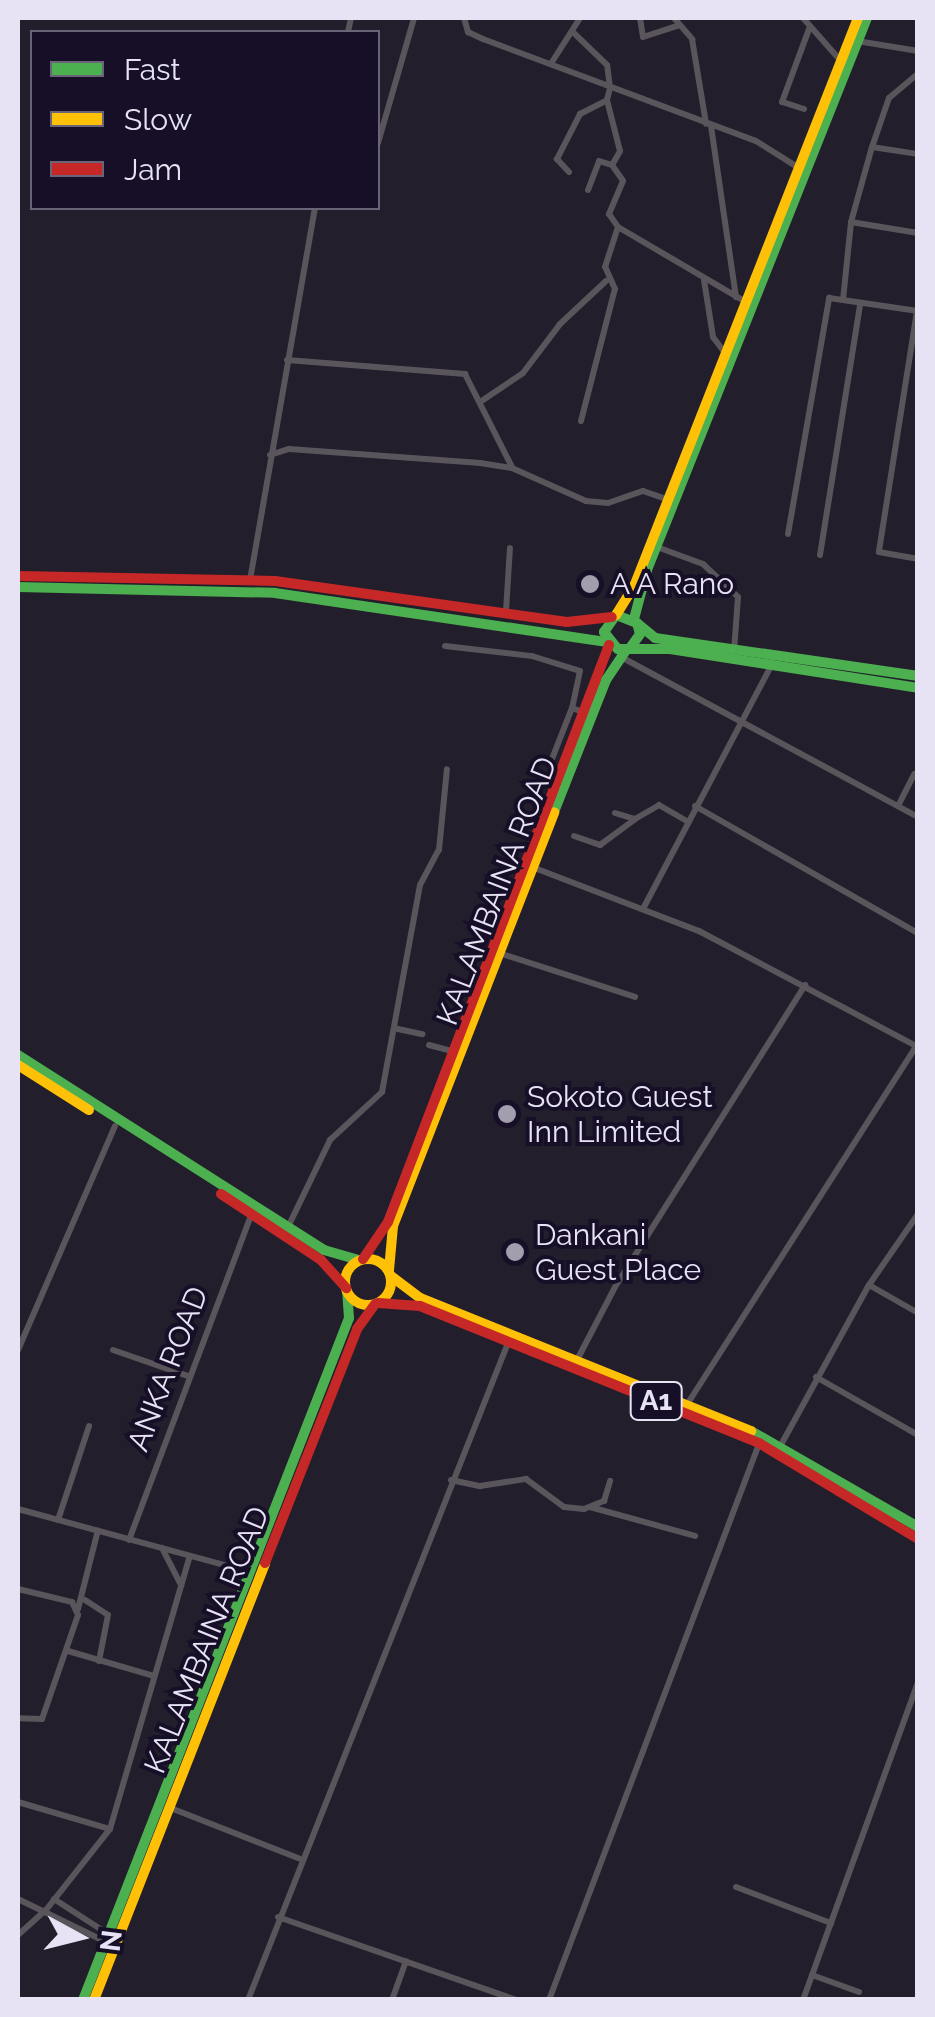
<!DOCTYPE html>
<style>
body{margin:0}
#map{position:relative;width:935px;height:2017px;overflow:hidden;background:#221e2b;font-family:Raleway,sans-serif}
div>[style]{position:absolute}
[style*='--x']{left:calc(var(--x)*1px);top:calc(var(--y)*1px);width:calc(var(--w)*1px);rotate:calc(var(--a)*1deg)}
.street>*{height:6px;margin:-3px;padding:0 3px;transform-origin:3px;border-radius:3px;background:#59555b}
.fast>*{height:10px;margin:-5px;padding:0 5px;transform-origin:5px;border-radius:5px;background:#4caf50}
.slow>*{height:10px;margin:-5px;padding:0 5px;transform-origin:5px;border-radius:5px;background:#ffc107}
.slow>.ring{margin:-5px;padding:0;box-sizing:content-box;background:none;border:10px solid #ffc107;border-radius:50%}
.jam>*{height:10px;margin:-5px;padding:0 5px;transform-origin:5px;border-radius:5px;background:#c62828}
.dots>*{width:28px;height:28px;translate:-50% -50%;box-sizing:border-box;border:5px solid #170f27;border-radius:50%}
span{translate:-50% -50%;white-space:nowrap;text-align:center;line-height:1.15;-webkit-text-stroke:8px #170f27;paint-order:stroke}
.shield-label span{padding:2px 8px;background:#170f27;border:2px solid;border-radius:8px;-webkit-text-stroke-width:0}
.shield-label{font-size:28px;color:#e7e3f4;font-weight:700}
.poi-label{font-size:30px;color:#e7e3f4}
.left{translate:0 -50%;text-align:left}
.street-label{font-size:30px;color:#e7e3f4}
.frame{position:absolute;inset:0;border:20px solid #e7e3f4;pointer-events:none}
.legend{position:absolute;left:30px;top:30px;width:350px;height:180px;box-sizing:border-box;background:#170f27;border:2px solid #6a6479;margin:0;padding:12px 18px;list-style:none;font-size:30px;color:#e7e3f4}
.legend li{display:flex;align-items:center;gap:20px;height:50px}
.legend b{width:50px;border:2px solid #6a6479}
.north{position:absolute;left:30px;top:1887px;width:100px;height:100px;-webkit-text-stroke:8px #170f27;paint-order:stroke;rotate:97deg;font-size:28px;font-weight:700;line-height:40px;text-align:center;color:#e7e3f4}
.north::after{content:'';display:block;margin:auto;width:35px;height:45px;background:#e7e3f4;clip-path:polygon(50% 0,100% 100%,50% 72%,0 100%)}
</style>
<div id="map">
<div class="street">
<i style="--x:464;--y:18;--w:15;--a:74"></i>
<i style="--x:468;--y:32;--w:17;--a:25"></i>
<i style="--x:483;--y:39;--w:291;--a:20.5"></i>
<i style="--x:756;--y:141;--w:51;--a:32.1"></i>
<i style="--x:640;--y:18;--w:19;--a:81"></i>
<i style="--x:643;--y:37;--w:36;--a:-18"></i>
<i style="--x:674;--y:18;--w:28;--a:49"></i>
<i style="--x:692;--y:39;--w:86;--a:80.6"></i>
<i style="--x:803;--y:18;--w:56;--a:48.6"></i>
<i style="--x:348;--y:32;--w:14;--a:-78"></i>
<i style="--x:857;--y:41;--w:62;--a:9.3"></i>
<i style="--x:552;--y:62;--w:52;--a:-57.5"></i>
<i style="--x:804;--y:109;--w:23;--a:-162"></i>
<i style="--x:782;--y:102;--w:78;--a:-69.7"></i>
<i style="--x:711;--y:126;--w:173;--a:81.7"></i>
<i style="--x:378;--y:143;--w:130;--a:-73.9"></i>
<i style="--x:872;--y:147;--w:47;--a:8.7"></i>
<i style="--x:612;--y:165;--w:19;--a:55"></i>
<i style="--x:623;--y:181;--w:36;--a:113"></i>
<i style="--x:609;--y:214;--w:16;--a:55"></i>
<i style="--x:618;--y:227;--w:148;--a:30.4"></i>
<i style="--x:569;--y:172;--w:18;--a:-133"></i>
<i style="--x:557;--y:159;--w:51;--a:-62.9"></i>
<i style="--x:580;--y:114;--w:30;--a:-27"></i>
<i style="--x:607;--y:100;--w:12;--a:-76"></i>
<i style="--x:610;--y:88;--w:23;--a:-97"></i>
<i style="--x:607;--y:65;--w:47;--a:-135.9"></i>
<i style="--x:588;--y:190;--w:31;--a:-69"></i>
<i style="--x:599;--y:161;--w:14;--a:17"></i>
<i style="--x:612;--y:165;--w:16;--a:-60"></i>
<i style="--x:620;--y:151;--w:53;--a:-104.3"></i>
<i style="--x:851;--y:222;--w:68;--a:9.3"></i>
<i style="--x:704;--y:280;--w:58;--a:81"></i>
<i style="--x:713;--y:337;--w:21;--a:53"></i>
<i style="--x:843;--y:300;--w:78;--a:-84.1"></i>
<i style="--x:851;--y:222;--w:78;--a:-74.4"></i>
<i style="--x:872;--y:147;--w:52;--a:-70.9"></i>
<i style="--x:889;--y:98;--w:38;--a:-40"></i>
<i style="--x:917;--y:311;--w:244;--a:99"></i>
<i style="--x:879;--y:552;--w:40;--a:10"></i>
<i style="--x:287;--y:360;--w:179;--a:4.5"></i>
<i style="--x:465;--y:374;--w:104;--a:63.2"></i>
<i style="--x:483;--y:400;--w:48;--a:-34"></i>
<i style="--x:523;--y:373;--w:61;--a:-52.9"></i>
<i style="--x:560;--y:324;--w:63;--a:-43.1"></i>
<i style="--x:581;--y:421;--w:136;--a:-75.6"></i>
<i style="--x:615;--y:289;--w:24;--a:-114"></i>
<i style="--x:605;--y:267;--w:42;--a:-72"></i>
<i style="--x:270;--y:455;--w:20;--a:-18"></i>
<i style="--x:289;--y:449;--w:192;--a:4.2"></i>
<i style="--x:480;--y:463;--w:32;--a:9"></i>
<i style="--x:512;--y:468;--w:81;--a:24"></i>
<i style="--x:586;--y:501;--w:22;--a:5"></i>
<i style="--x:608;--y:503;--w:37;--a:-19"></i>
<i style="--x:643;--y:491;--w:28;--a:19"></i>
<i style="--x:788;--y:534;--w:240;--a:-80.1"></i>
<i style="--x:829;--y:298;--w:90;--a:8.3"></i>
<i style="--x:657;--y:547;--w:49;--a:20.3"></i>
<i style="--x:703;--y:564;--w:48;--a:43.3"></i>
<i style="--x:738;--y:597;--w:54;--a:94.2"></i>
<i style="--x:820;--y:555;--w:254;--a:-80.9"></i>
<i style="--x:250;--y:580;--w:378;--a:-80.1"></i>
<i style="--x:506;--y:611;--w:63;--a:-86.4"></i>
<i style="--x:445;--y:646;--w:88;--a:6.6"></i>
<i style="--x:532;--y:656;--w:50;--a:17.4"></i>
<i style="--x:580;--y:671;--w:38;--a:102"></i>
<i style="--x:572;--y:708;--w:12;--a:20"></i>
<i style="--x:621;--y:657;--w:337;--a:28.3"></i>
<i style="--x:550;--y:764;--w:60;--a:-68.6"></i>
<i style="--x:695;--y:806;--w:257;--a:29.7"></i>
<i style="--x:898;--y:806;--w:36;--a:-63"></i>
<i style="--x:615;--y:813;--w:21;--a:17"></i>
<i style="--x:635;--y:819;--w:28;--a:-30"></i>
<i style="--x:659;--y:805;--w:32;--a:30"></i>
<i style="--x:574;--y:836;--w:28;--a:19"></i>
<i style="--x:600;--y:845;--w:42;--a:-36.3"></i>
<i style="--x:532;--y:867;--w:179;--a:21"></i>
<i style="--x:699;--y:931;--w:248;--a:27.9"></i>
<i style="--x:644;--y:907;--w:272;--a:-62.2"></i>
<i style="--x:499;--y:953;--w:143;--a:17.9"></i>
<i style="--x:398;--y:1029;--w:25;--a:12"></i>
<i style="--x:429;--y:1045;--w:24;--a:15"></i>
<i style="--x:288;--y:1227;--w:97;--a:-64.2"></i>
<i style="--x:330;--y:1140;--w:71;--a:-42.7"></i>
<i style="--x:382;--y:1092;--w:210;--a:-79.6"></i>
<i style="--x:420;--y:885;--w:40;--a:-62"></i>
<i style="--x:439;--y:850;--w:81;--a:-84.4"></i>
<i style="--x:869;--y:1285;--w:56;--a:29.7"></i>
<i style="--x:18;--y:1350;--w:244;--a:-66.6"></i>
<i style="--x:113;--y:1350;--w:79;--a:19.1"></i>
<i style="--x:577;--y:1360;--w:82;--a:-62.5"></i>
<i style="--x:615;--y:1287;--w:357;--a:-57.8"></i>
<i style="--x:816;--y:1377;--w:117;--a:29.6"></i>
<i style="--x:688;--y:1403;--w:424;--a:-57.4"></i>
<i style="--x:782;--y:1443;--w:180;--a:-61.2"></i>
<i style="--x:869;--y:1285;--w:86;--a:-55.4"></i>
<i style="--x:451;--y:1480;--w:30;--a:12"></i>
<i style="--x:480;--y:1486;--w:47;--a:-8.7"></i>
<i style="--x:526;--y:1479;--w:47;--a:36.4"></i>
<i style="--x:564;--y:1507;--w:20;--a:6"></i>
<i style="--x:584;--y:1509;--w:22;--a:-22"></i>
<i style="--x:604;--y:1501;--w:21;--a:-73"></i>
<i style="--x:590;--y:1507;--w:109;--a:15.4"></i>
<i style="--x:18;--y:1509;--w:240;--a:15.2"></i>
<i style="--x:58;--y:1520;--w:99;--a:-71.7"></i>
<i style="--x:129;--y:1540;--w:347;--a:-69.4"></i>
<i style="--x:162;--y:1548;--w:42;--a:62.8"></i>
<i style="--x:18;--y:1589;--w:56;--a:13.5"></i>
<i style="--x:72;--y:1602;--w:14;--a:65"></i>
<i style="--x:78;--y:1615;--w:110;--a:109.1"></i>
<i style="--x:42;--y:1719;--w:24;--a:-178"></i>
<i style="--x:85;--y:1600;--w:27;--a:33"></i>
<i style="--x:108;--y:1615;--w:47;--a:101.1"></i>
<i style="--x:78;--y:1609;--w:81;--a:-75.8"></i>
<i style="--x:68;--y:1651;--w:90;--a:16.2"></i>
<i style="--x:18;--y:1802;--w:96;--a:16.4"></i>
<i style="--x:168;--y:1807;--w:143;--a:21.4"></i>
<i style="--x:736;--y:1887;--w:102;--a:20.8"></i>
<i style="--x:18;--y:1899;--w:98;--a:26"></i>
<i style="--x:54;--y:1899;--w:64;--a:32.9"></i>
<i style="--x:278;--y:1917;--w:252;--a:19.2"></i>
<i style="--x:18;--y:1935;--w:38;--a:-42"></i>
<i style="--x:46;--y:1910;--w:103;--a:-51.7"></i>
<i style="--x:110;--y:1829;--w:284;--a:-73.7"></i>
<i style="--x:812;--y:1975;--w:50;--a:19.9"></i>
<i style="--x:248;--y:2000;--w:707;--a:-68.41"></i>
<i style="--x:392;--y:2000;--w:41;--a:-70.3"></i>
<i style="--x:549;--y:2000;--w:594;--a:-69.31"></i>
<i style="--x:803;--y:2000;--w:337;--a:-70.1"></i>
</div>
<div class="fast">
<i style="--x:18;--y:587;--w:257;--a:1.3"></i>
<i style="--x:275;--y:593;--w:336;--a:8.4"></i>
<i style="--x:634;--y:619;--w:51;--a:-75.1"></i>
<i style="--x:647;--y:570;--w:594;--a:-68.27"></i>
<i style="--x:638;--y:624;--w:22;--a:39"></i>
<i style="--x:655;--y:638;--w:266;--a:8.2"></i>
<i style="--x:630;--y:648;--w:17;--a:-54"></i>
<i style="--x:640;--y:634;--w:11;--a:-105"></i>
<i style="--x:637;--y:623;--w:22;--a:-159"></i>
<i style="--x:616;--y:615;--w:21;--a:125"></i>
<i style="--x:604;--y:632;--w:22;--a:51"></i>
<i style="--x:618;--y:649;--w:52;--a:0"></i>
<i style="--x:670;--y:649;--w:251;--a:8.9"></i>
<i style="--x:554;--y:812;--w:142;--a:-68.5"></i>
<i style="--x:606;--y:680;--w:37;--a:-56"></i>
<i style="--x:18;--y:1055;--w:363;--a:32.5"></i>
<i style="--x:324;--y:1250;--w:37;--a:16"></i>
<i style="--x:751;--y:1431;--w:193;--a:29.9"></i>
<i style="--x:83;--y:2000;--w:732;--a:-68.69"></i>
<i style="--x:349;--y:1318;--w:27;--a:-94"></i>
</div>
<div class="slow">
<i style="--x:616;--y:615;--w:36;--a:-58"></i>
<i style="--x:635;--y:584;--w:608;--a:-68.5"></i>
<i style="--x:18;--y:1065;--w:84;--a:32.4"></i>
<i class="ring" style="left:345px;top:1259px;width:36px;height:36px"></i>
<i style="--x:389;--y:1270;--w:44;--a:-84.8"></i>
<i style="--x:393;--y:1226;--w:444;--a:-68.7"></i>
<i style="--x:391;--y:1276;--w:36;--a:37"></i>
<i style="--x:420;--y:1298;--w:357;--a:21.9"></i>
<i style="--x:94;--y:2000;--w:469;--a:-68.6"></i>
</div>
<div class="jam">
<i style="--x:18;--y:576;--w:257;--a:1.1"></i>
<i style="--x:275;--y:581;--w:295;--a:8"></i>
<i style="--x:567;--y:622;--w:45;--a:-6.3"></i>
<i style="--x:221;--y:1194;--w:120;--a:33.4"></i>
<i style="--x:321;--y:1260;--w:38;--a:48"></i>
<i style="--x:363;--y:1259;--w:45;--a:-56"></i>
<i style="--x:388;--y:1222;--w:618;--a:-69.04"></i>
<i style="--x:378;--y:1303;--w:42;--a:4.1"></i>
<i style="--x:420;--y:1306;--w:366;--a:22"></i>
<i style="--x:759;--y:1443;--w:186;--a:31.1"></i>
<i style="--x:265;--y:1563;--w:251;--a:-68.5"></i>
<i style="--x:357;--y:1329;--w:31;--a:-54"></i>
</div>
<div class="dots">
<i style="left:590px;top:584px;background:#a29eae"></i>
<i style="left:507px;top:1114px;background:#a29eae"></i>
<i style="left:515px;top:1252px;background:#a29eae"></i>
</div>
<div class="shield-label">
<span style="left:656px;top:1401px">A1</span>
</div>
<div class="poi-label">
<span class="left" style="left:610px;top:584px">A A Rano</span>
<span class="left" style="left:527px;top:1114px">Sokoto Guest<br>Inn Limited</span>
<span class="left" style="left:535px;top:1252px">Dankani<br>Guest Place</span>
</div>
<div class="street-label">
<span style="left:497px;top:891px;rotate:-69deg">KALAMBAINA ROAD</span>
<span style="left:168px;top:1369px;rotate:-69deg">ANKA ROAD</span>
<span style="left:207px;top:1640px;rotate:-68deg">KALAMBAINA ROAD</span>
</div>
<div class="frame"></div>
<ul class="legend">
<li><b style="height:12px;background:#4caf50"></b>Fast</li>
<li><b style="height:12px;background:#ffc107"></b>Slow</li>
<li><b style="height:12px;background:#c62828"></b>Jam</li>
</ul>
<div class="north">N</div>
</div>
